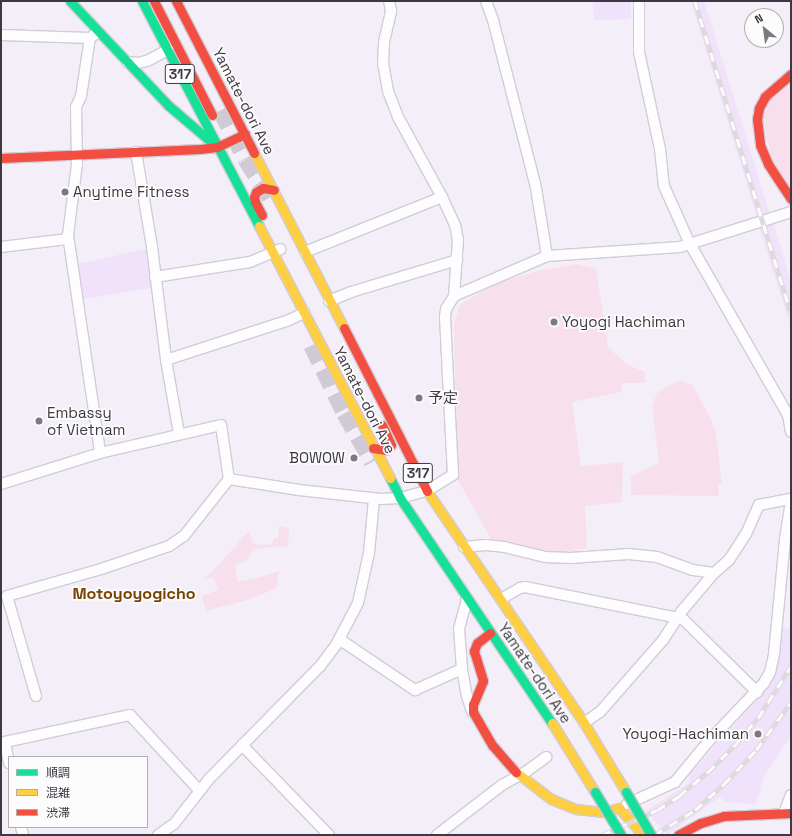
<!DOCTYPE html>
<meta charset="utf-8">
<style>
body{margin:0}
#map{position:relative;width:792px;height:836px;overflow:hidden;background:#f3eef8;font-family:"Space Grotesk","Noto Sans JP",sans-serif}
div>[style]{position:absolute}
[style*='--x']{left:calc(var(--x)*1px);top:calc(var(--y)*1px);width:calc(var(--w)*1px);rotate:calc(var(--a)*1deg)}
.built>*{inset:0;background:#efe2fa}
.green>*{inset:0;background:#f7e0ec}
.highway-tunnel>*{height:18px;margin-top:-9px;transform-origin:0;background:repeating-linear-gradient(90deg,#cfcad4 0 18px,transparent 0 27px)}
.roads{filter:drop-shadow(1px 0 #d1ccd6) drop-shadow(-1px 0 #d1ccd6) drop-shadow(0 1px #d1ccd6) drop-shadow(0 -1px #d1ccd6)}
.street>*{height:10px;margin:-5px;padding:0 5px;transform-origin:5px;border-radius:5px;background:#fdfcfe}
.fast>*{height:9px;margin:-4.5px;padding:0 4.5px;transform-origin:4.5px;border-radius:4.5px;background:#16e098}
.slow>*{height:9px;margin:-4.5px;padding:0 4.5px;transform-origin:4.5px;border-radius:4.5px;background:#ffcf43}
.jam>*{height:9px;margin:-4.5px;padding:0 4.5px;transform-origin:4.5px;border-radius:4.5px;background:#f24e42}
.rail>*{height:4.5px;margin-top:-2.25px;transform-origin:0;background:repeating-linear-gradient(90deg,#fcfcfc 0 9px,#dcdade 0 18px);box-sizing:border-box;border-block:1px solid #dcdade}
.bridges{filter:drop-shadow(1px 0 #c6c3cf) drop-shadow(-1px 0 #c6c3cf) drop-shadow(0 1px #c6c3cf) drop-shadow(0 -1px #c6c3cf)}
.fast-bridge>*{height:9px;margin:-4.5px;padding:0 4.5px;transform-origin:4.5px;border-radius:4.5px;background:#16e098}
.dots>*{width:11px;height:11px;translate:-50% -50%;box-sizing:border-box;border:2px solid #fcfcfc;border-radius:50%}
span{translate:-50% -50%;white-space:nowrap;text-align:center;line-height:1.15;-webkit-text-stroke:3.5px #fcfcfc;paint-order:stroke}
.shield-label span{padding:1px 3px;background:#fcfcfc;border:1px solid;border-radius:3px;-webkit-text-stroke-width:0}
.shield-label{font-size:14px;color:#3e3843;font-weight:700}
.street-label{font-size:15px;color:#3e3843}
.poi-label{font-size:15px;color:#3e3843}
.left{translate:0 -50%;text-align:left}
.right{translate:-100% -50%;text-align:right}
.neighbourhood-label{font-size:16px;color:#764200;font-weight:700}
.frame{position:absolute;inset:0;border:2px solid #3e3843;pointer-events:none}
.legend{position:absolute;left:8px;top:756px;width:140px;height:72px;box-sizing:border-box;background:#fcfcfc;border:1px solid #b0aeb2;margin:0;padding:5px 7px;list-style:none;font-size:12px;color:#3e3843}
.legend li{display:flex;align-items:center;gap:8px;height:20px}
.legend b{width:20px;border:1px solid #b0aeb2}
.north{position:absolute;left:744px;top:8px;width:40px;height:40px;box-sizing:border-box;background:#fcfcfc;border:1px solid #b0aeb2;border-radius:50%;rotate:331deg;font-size:11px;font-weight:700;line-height:16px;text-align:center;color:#3e3843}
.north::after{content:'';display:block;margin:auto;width:14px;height:18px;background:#7d7882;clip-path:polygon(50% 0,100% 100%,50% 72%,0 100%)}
</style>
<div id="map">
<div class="built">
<i style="clip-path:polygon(593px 1px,631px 1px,631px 19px,594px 20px)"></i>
<i style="clip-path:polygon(691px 1px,704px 1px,770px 214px,757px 218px)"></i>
<i style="clip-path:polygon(773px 222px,791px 283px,791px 327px,759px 227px)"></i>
<i style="clip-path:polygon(146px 249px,151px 288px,83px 299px,77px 264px)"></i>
<i style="clip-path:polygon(783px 628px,791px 629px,791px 735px,763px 778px,756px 804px,726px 802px,720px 797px,668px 835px,646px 811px,689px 783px,690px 774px,768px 688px,778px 666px)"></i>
</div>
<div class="green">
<i style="clip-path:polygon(791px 82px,791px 189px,773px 161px,766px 135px,764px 118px,765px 106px)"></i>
<i style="clip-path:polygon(576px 264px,596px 269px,608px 347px,626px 364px,645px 372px,645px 383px,622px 383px,621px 392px,572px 402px,581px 466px,623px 462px,622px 502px,585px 506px,587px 548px,560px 553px,534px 549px,491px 539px,458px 480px,454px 324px,460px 305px,496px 283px,538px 271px)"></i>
<i style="clip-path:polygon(680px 381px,692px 384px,710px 417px,716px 433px,722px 485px,718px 485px,719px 496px,631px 495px,631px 476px,659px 463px,652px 407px,657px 393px,667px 386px)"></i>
<i style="clip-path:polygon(279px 526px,289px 528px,288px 547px,279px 546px,254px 549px,247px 560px,235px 566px,237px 582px,257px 578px,279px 571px,277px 585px,275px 589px,244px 601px,206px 611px,202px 596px,218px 590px,213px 577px,204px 580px,204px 577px,212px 572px,247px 533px,249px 533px,251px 536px,252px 543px,259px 545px,272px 544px,274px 538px,278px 538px)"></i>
</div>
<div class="highway-tunnel">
<i style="--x:221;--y:110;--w:55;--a:63"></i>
<i style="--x:246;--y:159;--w:50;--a:57.3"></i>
<i style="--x:312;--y:345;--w:76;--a:64.1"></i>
<i style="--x:345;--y:413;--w:56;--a:60.3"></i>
</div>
<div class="roads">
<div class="street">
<i style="--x:486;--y:1;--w:20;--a:70"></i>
<i style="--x:493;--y:20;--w:173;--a:75.6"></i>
<i style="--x:536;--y:188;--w:69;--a:80.8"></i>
<i style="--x:639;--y:1;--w:51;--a:90"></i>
<i style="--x:639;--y:52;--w:99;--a:77.8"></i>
<i style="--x:660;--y:149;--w:37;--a:84"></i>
<i style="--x:664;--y:186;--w:64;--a:65.9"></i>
<i style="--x:690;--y:244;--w:197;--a:60.2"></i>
<i style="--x:788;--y:415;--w:17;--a:80"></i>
<i style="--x:98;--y:32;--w:10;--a:143"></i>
<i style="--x:90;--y:38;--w:59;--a:98.8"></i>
<i style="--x:81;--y:96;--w:12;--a:114"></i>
<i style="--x:76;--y:107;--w:57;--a:89"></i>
<i style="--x:77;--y:164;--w:72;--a:97.2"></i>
<i style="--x:68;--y:235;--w:220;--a:81.6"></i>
<i style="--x:1;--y:35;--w:89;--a:1.9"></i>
<i style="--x:127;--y:62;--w:11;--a:5"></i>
<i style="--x:138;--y:63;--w:9;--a:-13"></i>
<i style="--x:147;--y:61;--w:24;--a:-28"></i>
<i style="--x:136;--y:152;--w:96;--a:80.4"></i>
<i style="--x:152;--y:247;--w:114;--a:82.9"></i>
<i style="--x:166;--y:360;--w:75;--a:80"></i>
<i style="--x:1;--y:247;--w:67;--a:-6.8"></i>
<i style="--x:305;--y:252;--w:148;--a:-21.9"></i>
<i style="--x:155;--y:277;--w:96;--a:-9"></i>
<i style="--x:250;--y:262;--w:33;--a:-23"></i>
<i style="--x:454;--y:296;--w:101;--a:-23.3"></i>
<i style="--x:547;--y:256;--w:133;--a:-3.9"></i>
<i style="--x:680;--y:247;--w:116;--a:-17.5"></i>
<i style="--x:329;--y:301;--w:24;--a:-22"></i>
<i style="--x:351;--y:292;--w:111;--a:-16.8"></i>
<i style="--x:166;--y:360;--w:129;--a:-18"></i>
<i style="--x:289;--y:320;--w:17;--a:-25"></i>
<i style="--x:1;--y:484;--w:104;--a:-17.4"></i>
<i style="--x:100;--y:453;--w:124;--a:-13"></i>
<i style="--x:221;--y:425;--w:55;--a:81.6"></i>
<i style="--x:229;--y:479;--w:71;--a:8.9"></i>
<i style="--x:299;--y:490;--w:82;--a:6.3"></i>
<i style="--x:381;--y:499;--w:19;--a:-3"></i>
<i style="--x:400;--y:498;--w:28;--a:-15"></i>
<i style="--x:427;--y:491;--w:31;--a:-32"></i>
<i style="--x:453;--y:475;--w:158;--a:-92.9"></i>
<i style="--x:445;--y:317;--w:8;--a:-83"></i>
<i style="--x:446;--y:309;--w:15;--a:-58"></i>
<i style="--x:454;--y:296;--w:56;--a:-85.9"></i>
<i style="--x:458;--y:240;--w:15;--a:-101"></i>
<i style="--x:455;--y:225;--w:31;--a:-115"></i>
<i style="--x:442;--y:197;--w:91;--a:-118.8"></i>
<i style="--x:398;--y:117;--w:28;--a:-111"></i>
<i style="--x:388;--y:91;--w:28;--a:-100"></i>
<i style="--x:383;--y:63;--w:21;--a:-87"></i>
<i style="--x:384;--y:42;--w:32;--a:-77"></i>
<i style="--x:391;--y:11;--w:10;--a:-101"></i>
<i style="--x:464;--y:547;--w:22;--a:-5"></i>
<i style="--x:486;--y:545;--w:18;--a:6"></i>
<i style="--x:504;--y:547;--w:42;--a:13.7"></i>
<i style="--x:545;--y:557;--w:26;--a:2"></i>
<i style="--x:571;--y:558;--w:58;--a:-3.9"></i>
<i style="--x:629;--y:554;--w:28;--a:6"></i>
<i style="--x:657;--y:557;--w:38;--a:20"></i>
<i style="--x:693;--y:570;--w:21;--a:8"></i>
<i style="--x:467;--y:599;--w:31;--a:105"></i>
<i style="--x:459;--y:629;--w:40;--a:85.7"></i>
<i style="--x:462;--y:669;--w:27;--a:80"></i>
<i style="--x:467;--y:696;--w:16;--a:72"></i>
<i style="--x:501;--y:599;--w:22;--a:-30"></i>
<i style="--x:520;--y:588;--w:5;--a:-11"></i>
<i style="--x:525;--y:587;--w:157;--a:11.4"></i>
<i style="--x:679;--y:618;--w:5;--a:22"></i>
<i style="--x:684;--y:620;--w:103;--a:44.6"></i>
<i style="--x:339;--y:639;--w:92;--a:33.9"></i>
<i style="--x:415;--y:690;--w:51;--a:-24.1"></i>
<i style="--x:36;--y:696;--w:104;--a:-106.2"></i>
<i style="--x:7;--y:596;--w:98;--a:-16"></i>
<i style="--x:101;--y:569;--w:72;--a:-18.7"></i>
<i style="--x:169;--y:546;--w:18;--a:-34"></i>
<i style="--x:184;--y:536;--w:73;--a:-51.7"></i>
<i style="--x:584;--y:723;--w:19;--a:-35"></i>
<i style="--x:600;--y:712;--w:96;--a:-48.8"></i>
<i style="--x:663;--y:640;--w:33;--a:-57"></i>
<i style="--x:681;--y:612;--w:51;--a:-49.8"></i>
<i style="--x:714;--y:573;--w:20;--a:-41"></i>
<i style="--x:729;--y:560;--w:31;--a:-57"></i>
<i style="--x:746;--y:534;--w:32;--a:-66"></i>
<i style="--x:759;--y:505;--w:33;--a:-11"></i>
<i style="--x:242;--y:745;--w:125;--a:46"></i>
<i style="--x:9;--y:763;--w:21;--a:-101"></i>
<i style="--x:5;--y:742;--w:128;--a:-12.2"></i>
<i style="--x:130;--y:715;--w:103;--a:47.4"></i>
<i style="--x:627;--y:804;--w:53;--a:-24.6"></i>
<i style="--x:675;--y:782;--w:50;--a:-50.6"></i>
<i style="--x:707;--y:743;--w:83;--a:-46.5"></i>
<i style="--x:764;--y:683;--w:13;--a:-61"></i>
<i style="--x:770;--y:672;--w:18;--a:-77"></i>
<i style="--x:774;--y:654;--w:116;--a:-84.5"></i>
<i style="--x:785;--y:539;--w:37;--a:-81"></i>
<i style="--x:784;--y:813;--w:19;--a:-69"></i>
<i style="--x:21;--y:827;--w:8;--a:76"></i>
<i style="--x:158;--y:835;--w:19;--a:-35"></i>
<i style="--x:174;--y:824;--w:57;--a:-52.1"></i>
<i style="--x:209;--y:779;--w:160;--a:-45.5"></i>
<i style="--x:321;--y:665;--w:25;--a:-53"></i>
<i style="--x:336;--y:645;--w:47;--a:-62.4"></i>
<i style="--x:358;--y:603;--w:51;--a:-77.6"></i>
<i style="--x:369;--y:553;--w:54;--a:-84.7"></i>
<i style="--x:437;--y:835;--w:82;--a:-37.6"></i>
<i style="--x:502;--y:785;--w:29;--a:-29"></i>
<i style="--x:527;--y:771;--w:24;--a:-36"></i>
</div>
<div class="fast">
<i style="--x:70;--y:1;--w:144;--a:46.7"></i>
<i style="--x:169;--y:106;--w:63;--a:40.5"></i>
<i style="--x:142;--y:1;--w:254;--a:62.5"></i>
<i style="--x:390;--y:478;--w:22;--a:63"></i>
<i style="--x:400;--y:498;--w:272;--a:56"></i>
</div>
<div class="slow">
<i style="--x:254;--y:153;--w:197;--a:62.8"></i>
<i style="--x:259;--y:226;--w:284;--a:62.5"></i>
<i style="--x:427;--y:491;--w:280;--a:55.9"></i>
<i style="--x:584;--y:723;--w:81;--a:58.7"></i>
<i style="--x:552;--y:723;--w:81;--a:58.1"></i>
<i style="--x:516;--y:772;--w:44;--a:37.6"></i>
<i style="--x:551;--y:799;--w:27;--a:22"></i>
<i style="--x:576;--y:809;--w:28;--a:6"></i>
<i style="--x:604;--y:812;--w:16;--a:-15"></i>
<i style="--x:619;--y:808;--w:36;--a:48"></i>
</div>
<div class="jam">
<i style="--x:154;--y:1;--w:128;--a:63"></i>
<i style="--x:176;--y:1;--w:171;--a:62.8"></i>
<i style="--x:791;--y:74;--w:35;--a:139"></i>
<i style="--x:765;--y:97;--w:13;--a:119"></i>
<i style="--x:759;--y:108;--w:11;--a:100"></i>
<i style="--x:757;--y:119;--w:26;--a:83"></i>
<i style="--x:760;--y:145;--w:21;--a:67"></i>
<i style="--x:768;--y:164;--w:42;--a:56.7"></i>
<i style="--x:1;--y:158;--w:199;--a:-2.6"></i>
<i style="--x:200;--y:149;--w:17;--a:-7"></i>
<i style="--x:217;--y:147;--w:31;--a:-25"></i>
<i style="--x:262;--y:215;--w:15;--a:-118"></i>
<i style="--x:255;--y:202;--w:5;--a:-101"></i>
<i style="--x:254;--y:197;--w:5;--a:-68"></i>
<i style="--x:256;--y:192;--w:8;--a:-30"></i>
<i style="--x:263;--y:188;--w:11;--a:10"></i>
<i style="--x:344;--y:328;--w:183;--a:63"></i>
<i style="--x:373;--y:448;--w:13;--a:9"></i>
<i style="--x:386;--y:450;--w:7;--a:-45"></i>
<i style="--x:391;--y:445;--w:22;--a:-114"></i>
<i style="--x:490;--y:633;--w:16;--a:142"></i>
<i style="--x:477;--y:643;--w:9;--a:111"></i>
<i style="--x:474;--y:651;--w:31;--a:73"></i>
<i style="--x:483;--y:681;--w:26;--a:113"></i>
<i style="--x:473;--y:705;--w:7;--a:90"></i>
<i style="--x:473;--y:712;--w:39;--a:60"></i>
<i style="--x:493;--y:746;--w:35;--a:49"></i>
<i style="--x:678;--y:835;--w:26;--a:-28"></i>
<i style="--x:701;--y:823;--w:24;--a:-17"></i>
<i style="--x:724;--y:816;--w:67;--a:-2.6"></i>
</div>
</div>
<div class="rail">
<i style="--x:695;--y:1;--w:326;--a:72.9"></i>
<i style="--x:602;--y:835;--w:60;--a:-24.4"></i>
<i style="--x:657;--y:810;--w:26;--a:-32"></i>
<i style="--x:679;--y:796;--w:38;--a:-40"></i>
<i style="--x:708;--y:772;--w:38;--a:-45"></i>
<i style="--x:735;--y:745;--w:35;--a:-50"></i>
<i style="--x:758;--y:718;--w:62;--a:-57.6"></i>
<i style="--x:654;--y:835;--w:48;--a:-31.4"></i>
<i style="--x:695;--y:810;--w:39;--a:-42"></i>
<i style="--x:724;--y:784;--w:47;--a:-46.7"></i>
<i style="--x:756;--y:750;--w:59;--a:-53.9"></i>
</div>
<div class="bridges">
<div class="fast-bridge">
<i style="--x:595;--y:792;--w:50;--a:58.8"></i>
<i style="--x:626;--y:792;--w:50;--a:59.8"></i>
</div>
</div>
<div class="dots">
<i style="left:65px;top:192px;background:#7d7882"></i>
<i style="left:554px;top:322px;background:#7d7882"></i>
<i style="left:419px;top:398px;background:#7d7882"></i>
<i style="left:39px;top:421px;background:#7d7882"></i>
<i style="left:354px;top:458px;background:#7d7882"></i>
<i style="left:758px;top:734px;background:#7d7882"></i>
</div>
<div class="shield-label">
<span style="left:180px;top:74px">317</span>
<span style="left:418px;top:473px">317</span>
</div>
<div class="street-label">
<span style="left:244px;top:101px;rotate:63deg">Yamate-dori Ave</span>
<span style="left:365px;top:400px;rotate:63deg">Yamate-dori Ave</span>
<span style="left:535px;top:673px;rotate:56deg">Yamate-dori Ave</span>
</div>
<div class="poi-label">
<span class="left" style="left:73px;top:192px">Anytime Fitness</span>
<span class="left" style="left:562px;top:322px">Yoyogi Hachiman</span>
<span class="left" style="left:428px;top:398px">予定</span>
<span class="left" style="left:47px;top:421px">Embassy<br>of Vietnam</span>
<span class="right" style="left:345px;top:458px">BOWOW</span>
<span class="right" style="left:749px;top:734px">Yoyogi-Hachiman</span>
</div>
<div class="neighbourhood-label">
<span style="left:134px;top:594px">Motoyoyogicho</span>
</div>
<div class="frame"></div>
<ul class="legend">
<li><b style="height:5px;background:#16e098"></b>順調</li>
<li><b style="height:5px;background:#ffcf43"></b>混雑</li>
<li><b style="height:5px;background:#f24e42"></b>渋滞</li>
</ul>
<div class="north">N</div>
</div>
